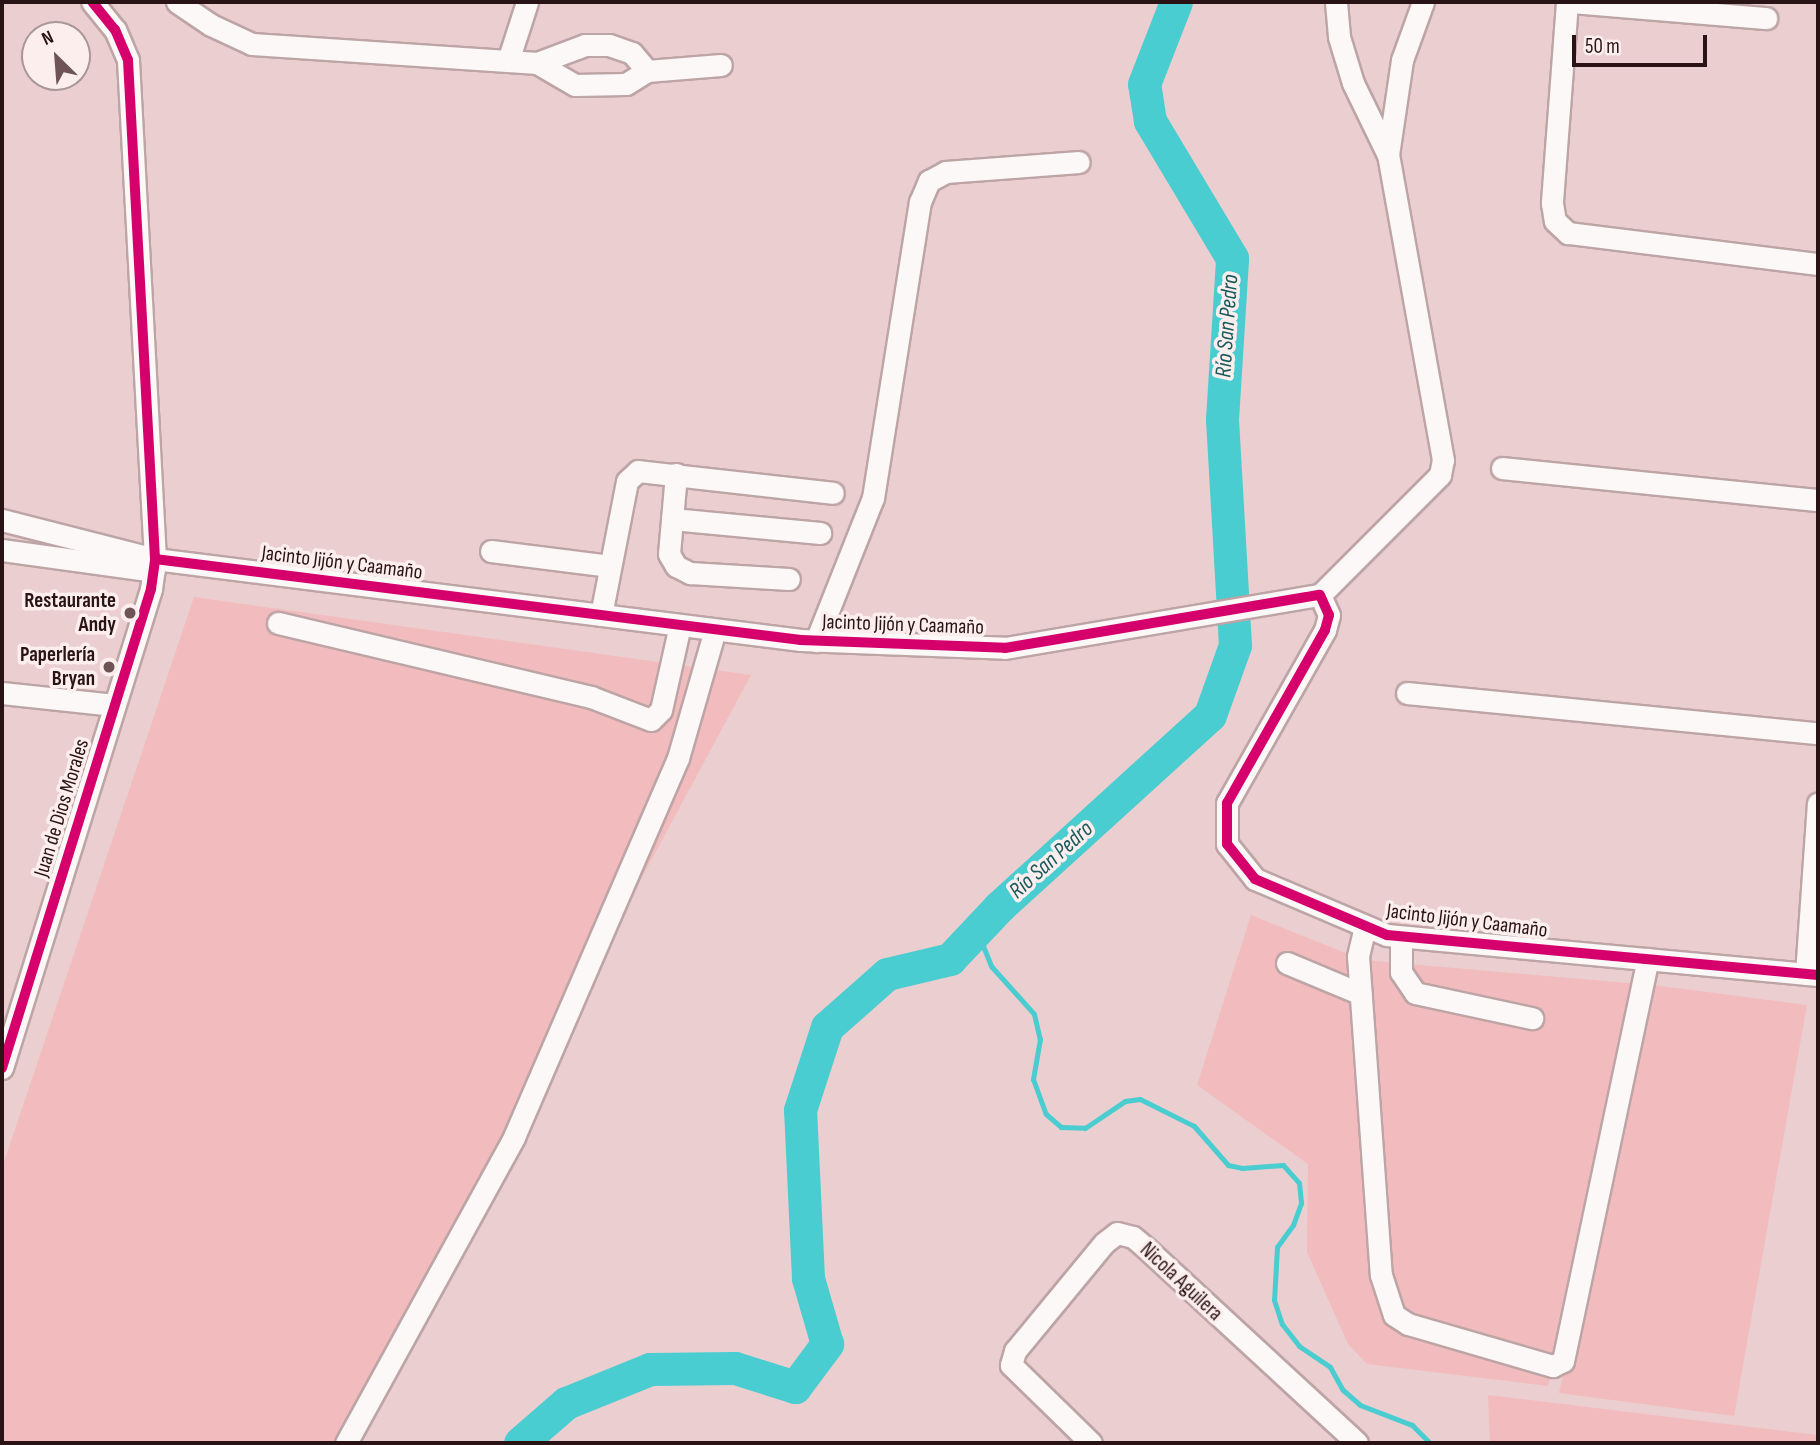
<!DOCTYPE html>
<meta charset="utf-8">
<style>
body{margin:0}
#map{position:relative;width:1820px;height:1445px;overflow:hidden;background:#ebcecf;font-family:"Sofia Sans Condensed",sans-serif}
div>[style]{position:absolute}
[style*='--x']{left:calc(var(--x)*1px);top:calc(var(--y)*1px);width:calc(var(--w)*1px);rotate:calc(var(--a)*1deg)}
.built>*{inset:0;background:#f2bcbe}
.stream>*{height:5px;margin:-2.5px;padding:0 2.5px;transform-origin:2.5px;border-radius:2.5px;background:#49cdd0}
.river>*{height:33px;margin:-16.5px;padding:0 16.5px;transform-origin:16.5px;border-radius:16.5px;background:#49cdd0}
.roads{filter:drop-shadow(2px 0 #bda4a5) drop-shadow(-2px 0 #bda4a5) drop-shadow(0 2px #bda4a5) drop-shadow(0 -2px #bda4a5)}
.minor>*{height:21px;margin:-10.5px;padding:0 10.5px;transform-origin:10.5px;border-radius:10.5px;background:#fcf8f8}
.cycleway>*{height:10px;margin:-5px;padding:0 5px;transform-origin:5px;border-radius:5px;background:#d6006c}
.dots>*{width:19px;height:19px;translate:-50% -50%;box-sizing:border-box;border:4px solid #fdeeee;border-radius:50%}
span{translate:-50% -50%;white-space:nowrap;text-align:center;line-height:1.15;-webkit-text-stroke:7px #fdeeee;paint-order:stroke}
.street-label{font-size:21px;color:#2a1314}
.poi-label{font-size:21px;color:#2a1314;font-weight:700}
.right{translate:-100% -50%;text-align:right}
.water-label{font-size:23px;color:#195b5d;font-style:italic}
.frame{position:absolute;inset:0;border:4px solid #2a1314;pointer-events:none}
.north{position:absolute;left:21px;top:21px;width:70px;height:70px;box-sizing:border-box;background:#fdeeee;border:2px solid #a99697;border-radius:50%;rotate:335deg;font-size:19px;font-weight:700;line-height:28px;text-align:center;color:#2a1314}
.north::after{content:'';display:block;margin:auto;width:24px;height:32px;background:#6e5455;clip-path:polygon(50% 0,100% 100%,50% 72%,0 100%)}
.scale{position:absolute;left:1572px;top:35px;width:135px;height:32px;box-sizing:border-box;border:4px solid #2a1314;border-top:0;padding-left:9px;font-size:21px;line-height:24px;white-space:nowrap;color:#2a1314;-webkit-text-stroke:5px #fdeeee;paint-order:stroke}
</style>
<div id="map">
<div class="built">
<i style="clip-path:polygon(194px 597px,751px 675px,337px 1443px,2px 1443px,2px 1168px)"></i>
<i style="clip-path:polygon(1251px 915px,1363px 960px,1639px 984px,1548px 1386px,1367px 1364px,1348px 1344px,1307px 1252px,1308px 1164px,1197px 1085px)"></i>
<i style="clip-path:polygon(1653px 985px,1807px 1005px,1734px 1416px,1559px 1393px)"></i>
<i style="clip-path:polygon(1488px 1395px,1818px 1435px,1818px 1443px,1490px 1443px)"></i>
</div>
<div class="stream">
<i style="--x:977;--y:931;--w:38;--a:68"></i>
<i style="--x:991;--y:966;--w:64;--a:48.1"></i>
<i style="--x:1034;--y:1014;--w:26;--a:77"></i>
<i style="--x:1040;--y:1039;--w:41;--a:99.9"></i>
<i style="--x:1033;--y:1079;--w:37;--a:70"></i>
<i style="--x:1046;--y:1114;--w:20;--a:41"></i>
<i style="--x:1061;--y:1127;--w:24;--a:2"></i>
<i style="--x:1085;--y:1128;--w:48;--a:-34"></i>
<i style="--x:1125;--y:1101;--w:15;--a:-8"></i>
<i style="--x:1140;--y:1099;--w:60;--a:26.6"></i>
<i style="--x:1194;--y:1126;--w:52;--a:48.9"></i>
<i style="--x:1228;--y:1165;--w:14;--a:12"></i>
<i style="--x:1242;--y:1168;--w:41;--a:-4.2"></i>
<i style="--x:1283;--y:1165;--w:24;--a:48"></i>
<i style="--x:1299;--y:1183;--w:20;--a:84"></i>
<i style="--x:1301;--y:1203;--w:23;--a:110"></i>
<i style="--x:1293;--y:1225;--w:27;--a:126"></i>
<i style="--x:1277;--y:1247;--w:53;--a:93.2"></i>
<i style="--x:1274;--y:1300;--w:25;--a:72"></i>
<i style="--x:1282;--y:1324;--w:28;--a:52"></i>
<i style="--x:1299;--y:1346;--w:37;--a:34"></i>
<i style="--x:1330;--y:1367;--w:26;--a:61"></i>
<i style="--x:1343;--y:1390;--w:23;--a:41"></i>
<i style="--x:1360;--y:1405;--w:56;--a:21"></i>
<i style="--x:1412;--y:1425;--w:25;--a:45"></i>
</div>
<div class="river">
<i style="--x:520;--y:1443;--w:61;--a:-41"></i>
<i style="--x:566;--y:1403;--w:91;--a:-22"></i>
<i style="--x:650;--y:1369;--w:85;--a:-0.7"></i>
<i style="--x:735;--y:1368;--w:63;--a:17.6"></i>
<i style="--x:795;--y:1387;--w:54;--a:-53.3"></i>
<i style="--x:827;--y:1344;--w:69;--a:-106.1"></i>
<i style="--x:808;--y:1278;--w:168;--a:-92.7"></i>
<i style="--x:800;--y:1110;--w:87;--a:-72"></i>
<i style="--x:827;--y:1027;--w:80;--a:-41.5"></i>
<i style="--x:887;--y:974;--w:65;--a:-13.4"></i>
<i style="--x:950;--y:959;--w:71;--a:-46.7"></i>
<i style="--x:999;--y:907;--w:285;--a:-42.3"></i>
<i style="--x:1210;--y:715;--w:74;--a:-70.3"></i>
<i style="--x:1235;--y:645;--w:226;--a:-93.3"></i>
<i style="--x:1222;--y:419;--w:161;--a:-86.4"></i>
<i style="--x:1232;--y:258;--w:160;--a:-120.9"></i>
<i style="--x:1150;--y:121;--w:37;--a:-99"></i>
<i style="--x:1144;--y:84;--w:88;--a:-68.7"></i>
</div>
<div class="roads">
<div class="minor">
<i style="--x:177;--y:2;--w:41;--a:34.1"></i>
<i style="--x:211;--y:25;--w:45;--a:24.9"></i>
<i style="--x:252;--y:44;--w:286;--a:3.8"></i>
<i style="--x:537;--y:63;--w:44;--a:30.1"></i>
<i style="--x:575;--y:85;--w:51;--a:-1.1"></i>
<i style="--x:626;--y:84;--w:25;--a:-32"></i>
<i style="--x:647;--y:71;--w:74;--a:-4.6"></i>
<i style="--x:1336;--y:2;--w:35;--a:85"></i>
<i style="--x:1339;--y:37;--w:48;--a:73.1"></i>
<i style="--x:1353;--y:83;--w:80;--a:64.1"></i>
<i style="--x:1567;--y:2;--w:202;--a:94.3"></i>
<i style="--x:1552;--y:203;--w:18;--a:81"></i>
<i style="--x:1555;--y:221;--w:18;--a:43"></i>
<i style="--x:1568;--y:233;--w:252;--a:7.1"></i>
<i style="--x:1570;--y:2;--w:197;--a:4.7"></i>
<i style="--x:508;--y:61;--w:62;--a:-72.1"></i>
<i style="--x:537;--y:63;--w:51;--a:-20.6"></i>
<i style="--x:585;--y:45;--w:24;--a:0"></i>
<i style="--x:609;--y:45;--w:24;--a:19"></i>
<i style="--x:632;--y:53;--w:23;--a:50"></i>
<i style="--x:1502;--y:468;--w:318;--a:5.8"></i>
<i style="--x:676;--y:474;--w:80;--a:95"></i>
<i style="--x:669;--y:554;--w:14;--a:60"></i>
<i style="--x:676;--y:566;--w:16;--a:27"></i>
<i style="--x:690;--y:573;--w:99;--a:3.5"></i>
<i style="--x:672;--y:519;--w:149;--a:5.4"></i>
<i style="--x:2;--y:520;--w:158;--a:14.3"></i>
<i style="--x:155;--y:559;--w:651;--a:7.15"></i>
<i style="--x:801;--y:640;--w:204;--a:2.2"></i>
<i style="--x:1005;--y:648;--w:319;--a:-9.6"></i>
<i style="--x:1320;--y:595;--w:22;--a:66"></i>
<i style="--x:1329;--y:615;--w:16;--a:105"></i>
<i style="--x:1325;--y:630;--w:199;--a:119.5"></i>
<i style="--x:1227;--y:803;--w:41;--a:90"></i>
<i style="--x:1227;--y:844;--w:45;--a:51.3"></i>
<i style="--x:1255;--y:879;--w:143;--a:23"></i>
<i style="--x:1387;--y:935;--w:433;--a:5.3"></i>
<i style="--x:2;--y:550;--w:153;--a:7.9"></i>
<i style="--x:491;--y:551;--w:120;--a:7.2"></i>
<i style="--x:1320;--y:595;--w:170;--a:-45"></i>
<i style="--x:1440;--y:475;--w:15;--a:-79"></i>
<i style="--x:1443;--y:460;--w:310;--a:-100.2"></i>
<i style="--x:1388;--y:155;--w:96;--a:-81.6"></i>
<i style="--x:1402;--y:60;--w:62;--a:-70.1"></i>
<i style="--x:601;--y:615;--w:136;--a:-79"></i>
<i style="--x:627;--y:481;--w:15;--a:-42"></i>
<i style="--x:638;--y:471;--w:196;--a:6.4"></i>
<i style="--x:278;--y:623;--w:322;--a:13.3"></i>
<i style="--x:591;--y:697;--w:64;--a:21"></i>
<i style="--x:651;--y:720;--w:14;--a:-45"></i>
<i style="--x:661;--y:710;--w:87;--a:-77.4"></i>
<i style="--x:816;--y:641;--w:154;--a:-68.3"></i>
<i style="--x:873;--y:498;--w:300;--a:-81"></i>
<i style="--x:920;--y:202;--w:23;--a:-67"></i>
<i style="--x:929;--y:181;--w:19;--a:-28"></i>
<i style="--x:946;--y:172;--w:133;--a:-4.3"></i>
<i style="--x:2;--y:693;--w:113;--a:6.1"></i>
<i style="--x:1407;--y:693;--w:413;--a:5.6"></i>
<i style="--x:1365;--y:926;--w:31;--a:103"></i>
<i style="--x:1358;--y:956;--w:320;--a:85.9"></i>
<i style="--x:1381;--y:1275;--w:42;--a:72"></i>
<i style="--x:1394;--y:1315;--w:17;--a:33"></i>
<i style="--x:1408;--y:1324;--w:151;--a:16.2"></i>
<i style="--x:1553;--y:1366;--w:11;--a:-27"></i>
<i style="--x:1563;--y:1361;--w:411;--a:-78.1"></i>
<i style="--x:1401;--y:937;--w:35;--a:90"></i>
<i style="--x:1401;--y:972;--w:25;--a:56"></i>
<i style="--x:1415;--y:993;--w:120;--a:12.1"></i>
<i style="--x:1287;--y:963;--w:80;--a:22.7"></i>
<i style="--x:1806;--y:974;--w:171;--a:-86"></i>
<i style="--x:2;--y:1068;--w:502;--a:-72.72"></i>
<i style="--x:151;--y:589;--w:30;--a:-82"></i>
<i style="--x:155;--y:559;--w:500;--a:-93.1"></i>
<i style="--x:128;--y:60;--w:33;--a:-113"></i>
<i style="--x:115;--y:30;--w:36;--a:-129"></i>
<i style="--x:346;--y:1443;--w:349;--a:-61.2"></i>
<i style="--x:514;--y:1137;--w:413;--a:-66.6"></i>
<i style="--x:678;--y:758;--w:133;--a:-73.9"></i>
<i style="--x:1091;--y:1443;--w:112;--a:-135.7"></i>
<i style="--x:1011;--y:1365;--w:15;--a:-74"></i>
<i style="--x:1015;--y:1351;--w:140;--a:-50.5"></i>
<i style="--x:1104;--y:1243;--w:16;--a:-38"></i>
<i style="--x:1117;--y:1233;--w:16;--a:14"></i>
<i style="--x:1133;--y:1237;--w:17;--a:40"></i>
<i style="--x:1146;--y:1248;--w:287;--a:42.7"></i>
</div>
</div>
<div class="cycleway">
<i style="--x:155;--y:559;--w:651;--a:7.15"></i>
<i style="--x:801;--y:640;--w:204;--a:2.2"></i>
<i style="--x:1005;--y:648;--w:319;--a:-9.6"></i>
<i style="--x:1320;--y:595;--w:22;--a:66"></i>
<i style="--x:1329;--y:615;--w:16;--a:105"></i>
<i style="--x:1325;--y:630;--w:199;--a:119.5"></i>
<i style="--x:1227;--y:803;--w:41;--a:90"></i>
<i style="--x:1227;--y:844;--w:45;--a:51.3"></i>
<i style="--x:1255;--y:879;--w:143;--a:23"></i>
<i style="--x:1387;--y:935;--w:433;--a:5.3"></i>
<i style="--x:2;--y:1068;--w:502;--a:-72.72"></i>
<i style="--x:151;--y:589;--w:30;--a:-82"></i>
<i style="--x:155;--y:559;--w:500;--a:-93.1"></i>
<i style="--x:128;--y:60;--w:33;--a:-113"></i>
<i style="--x:115;--y:30;--w:36;--a:-129"></i>
</div>
<div class="dots">
<i style="left:130px;top:613px;background:#6e5455"></i>
<i style="left:109px;top:667px;background:#6e5455"></i>
</div>
<div class="street-label">
<span style="left:342px;top:563px;rotate:7deg">Jacinto Jijón y Caamaño</span>
<span style="left:903px;top:625px;rotate:2deg">Jacinto Jijón y Caamaño</span>
<span style="left:62px;top:808px;rotate:-73deg">Juan de Dios Morales</span>
<span style="left:1467px;top:921px;rotate:7deg">Jacinto Jijón y Caamaño</span>
<span style="left:1181px;top:1282px;rotate:43deg">Nicola Aguilera</span>
</div>
<div class="poi-label">
<span class="right" style="left:116px;top:613px">Restaurante<br>Andy</span>
<span class="right" style="left:95px;top:667px">Paperlería<br>Bryan</span>
</div>
<div class="water-label">
<span style="left:1227px;top:326px;rotate:-86deg">Río San Pedro</span>
<span style="left:1051px;top:860px;rotate:-42deg">Río San Pedro</span>
</div>
<div class="frame"></div>
<div class="north">N</div>
<div class="scale">50 m</div>
</div>
